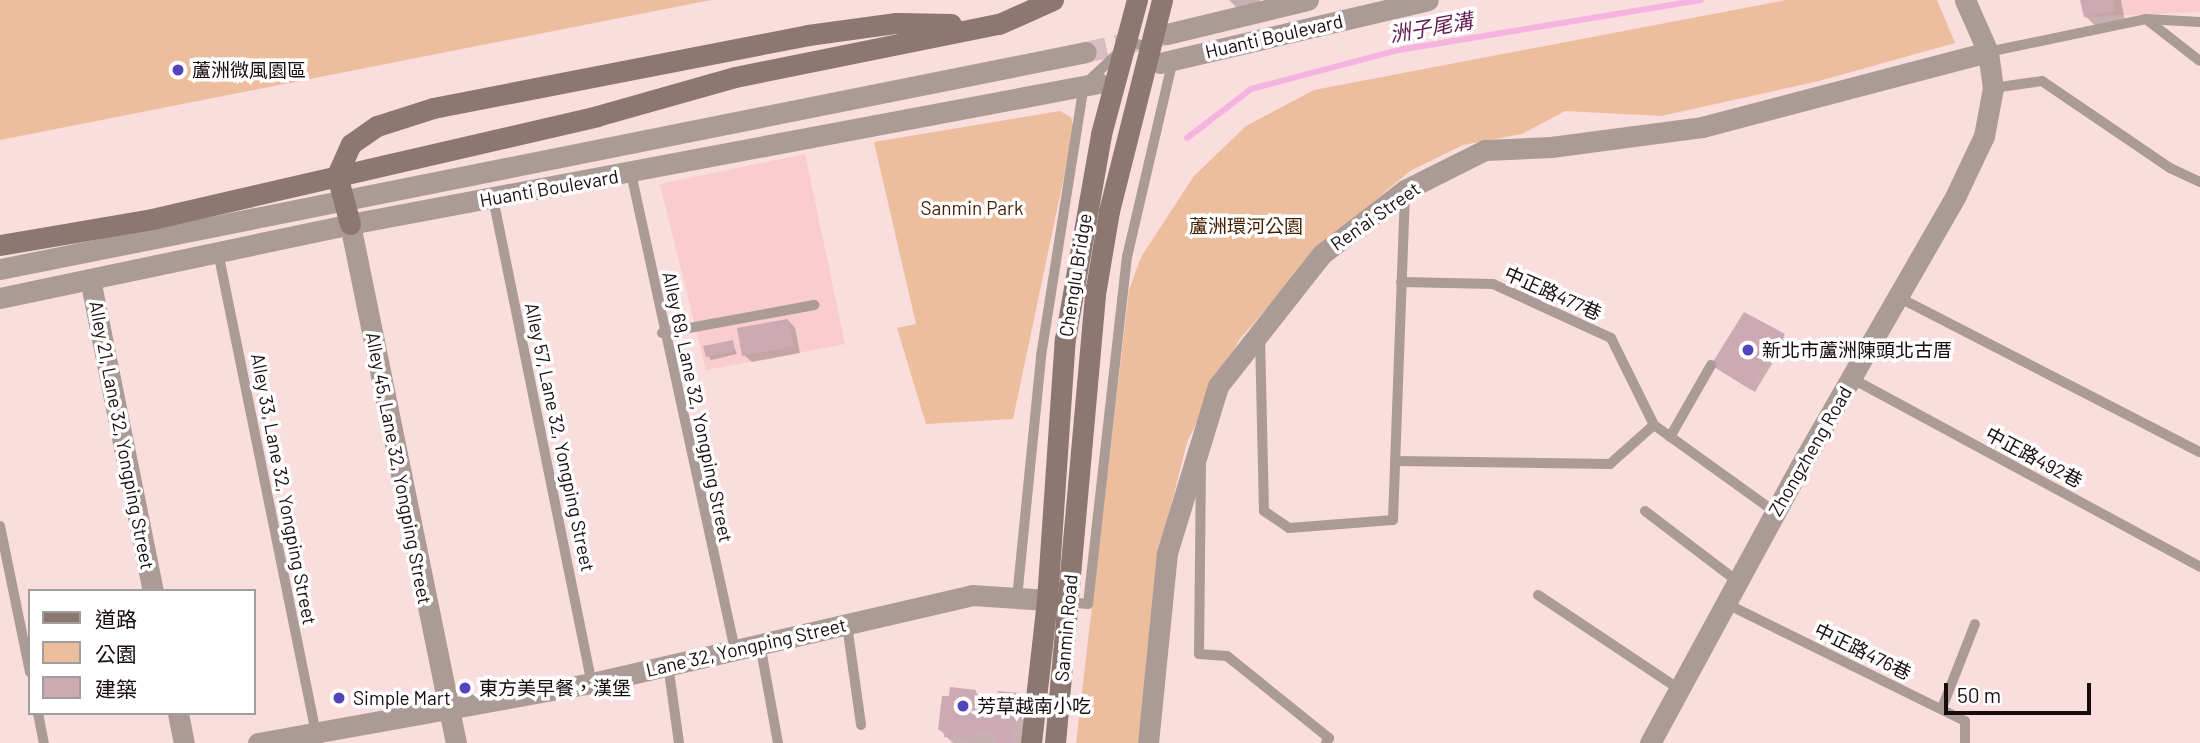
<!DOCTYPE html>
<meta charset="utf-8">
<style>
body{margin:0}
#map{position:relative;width:2200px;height:743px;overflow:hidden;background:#fadddd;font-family:Barlow,"Noto Sans TC",sans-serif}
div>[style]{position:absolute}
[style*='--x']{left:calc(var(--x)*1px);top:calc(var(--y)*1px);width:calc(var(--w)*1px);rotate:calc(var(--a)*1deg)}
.built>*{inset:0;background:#f9cdcd}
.green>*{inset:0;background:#edbe9e}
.shadow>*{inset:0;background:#0003}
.stream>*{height:6px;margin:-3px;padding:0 3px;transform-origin:3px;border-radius:3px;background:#f5b4df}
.building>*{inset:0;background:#cbaab4}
.tertiary-tunnel>*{height:21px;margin-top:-10.5px;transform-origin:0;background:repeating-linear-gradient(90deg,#d8bebe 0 21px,transparent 0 31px)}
.service>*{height:10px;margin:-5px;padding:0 5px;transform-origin:5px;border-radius:5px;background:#aa9b97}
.minor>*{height:21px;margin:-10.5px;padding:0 10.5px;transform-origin:10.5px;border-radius:10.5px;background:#aa9b97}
.tertiary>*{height:21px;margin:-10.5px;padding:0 10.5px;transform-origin:10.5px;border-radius:10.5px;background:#aa9b97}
.secondary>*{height:21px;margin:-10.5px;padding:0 10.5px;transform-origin:10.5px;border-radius:10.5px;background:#8c7771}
.dots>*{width:19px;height:19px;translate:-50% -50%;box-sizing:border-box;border:4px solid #fff;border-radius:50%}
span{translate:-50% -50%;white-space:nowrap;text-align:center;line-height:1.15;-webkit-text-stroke:7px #fff;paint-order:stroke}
.street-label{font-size:19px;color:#180c0d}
.poi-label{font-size:19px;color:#180c0d}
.left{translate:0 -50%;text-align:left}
.park-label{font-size:19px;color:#451e00}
.water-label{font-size:21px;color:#651c53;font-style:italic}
.legend{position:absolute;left:28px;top:589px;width:228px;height:126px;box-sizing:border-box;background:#fff;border:2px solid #a39e9e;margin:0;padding:9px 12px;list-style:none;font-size:21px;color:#180c0d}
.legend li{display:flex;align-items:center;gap:14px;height:35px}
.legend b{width:35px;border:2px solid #a39e9e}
.scale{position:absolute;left:1944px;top:683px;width:147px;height:32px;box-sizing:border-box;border:4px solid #180c0d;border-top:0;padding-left:9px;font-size:21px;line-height:24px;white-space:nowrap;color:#180c0d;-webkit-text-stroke:5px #fff;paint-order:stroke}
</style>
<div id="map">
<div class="built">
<i style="clip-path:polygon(2080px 0,2200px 0,2200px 12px,2084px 17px)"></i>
<i style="clip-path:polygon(805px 154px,845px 344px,706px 370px,660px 184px)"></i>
</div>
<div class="green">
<i style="clip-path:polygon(0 0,711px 0,0 140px)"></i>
<i style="clip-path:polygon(1786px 0,1937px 0,1955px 43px,1819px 81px,1661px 116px,1565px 111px,1522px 134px,1463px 145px,1410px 171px,1321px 246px,1239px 340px,1187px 442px,1160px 550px,1143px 743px,1076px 743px,1129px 290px,1141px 257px,1194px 176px,1246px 126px,1314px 90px)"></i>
<i style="clip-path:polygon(1060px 111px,1071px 117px,1074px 129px,1013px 419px,926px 424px,897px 328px,916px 324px,874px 142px)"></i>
</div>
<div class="shadow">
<i style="clip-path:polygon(1229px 0,1260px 0,1261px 3px,1237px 8px)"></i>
<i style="clip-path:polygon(2081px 0,2121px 0,2125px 22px,2097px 27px,2085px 16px)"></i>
<i style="clip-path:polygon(1745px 314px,1787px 339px,1755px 392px,1717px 368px)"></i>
<i style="clip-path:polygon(788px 320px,795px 328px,800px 353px,752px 362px,744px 355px)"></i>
<i style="clip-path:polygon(732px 342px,737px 354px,711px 360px,708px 356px)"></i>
<i style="clip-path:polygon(975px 691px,997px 713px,1017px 694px,1038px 716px,1036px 743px,953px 743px,940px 730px)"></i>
</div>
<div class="stream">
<i style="--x:1187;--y:138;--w:81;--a:-37.4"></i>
<i style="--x:1251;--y:89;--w:153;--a:-14.8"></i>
<i style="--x:1399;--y:50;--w:306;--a:-9.4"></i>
</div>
<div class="building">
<i style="clip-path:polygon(2080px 0,2113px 0,2115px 11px,2084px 17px)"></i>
<i style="clip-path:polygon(1744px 312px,1785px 334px,1751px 390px,1711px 365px)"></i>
<i style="clip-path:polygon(788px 319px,794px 346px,742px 356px,737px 328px)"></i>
<i style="clip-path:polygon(733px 340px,735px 351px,706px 357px,703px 346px)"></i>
<i style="clip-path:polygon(950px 687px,976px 690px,974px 707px,995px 710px,998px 691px,1018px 693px,1013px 743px,994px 743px,995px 734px,972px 732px,971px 740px,944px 737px,945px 731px,938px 730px,942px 696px,949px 696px)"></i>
</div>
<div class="tertiary-tunnel">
<i style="--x:1086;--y:52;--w:83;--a:-12.5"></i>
</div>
<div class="service">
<i style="--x:2146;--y:19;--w:68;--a:37.9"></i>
<i style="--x:1988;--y:52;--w:161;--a:-11.8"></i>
<i style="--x:2146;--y:19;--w:54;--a:3.2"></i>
<i style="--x:1993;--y:88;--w:49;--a:-8.1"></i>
<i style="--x:2042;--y:81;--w:155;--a:34.2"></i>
<i style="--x:2170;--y:168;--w:33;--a:25"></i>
<i style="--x:631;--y:173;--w:485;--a:77.7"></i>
<i style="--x:493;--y:198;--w:495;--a:78.5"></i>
<i style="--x:218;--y:252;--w:501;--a:78.49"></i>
<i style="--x:1401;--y:282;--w:92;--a:1.2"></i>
<i style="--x:1493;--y:284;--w:130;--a:24.6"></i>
<i style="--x:1611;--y:338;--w:97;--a:63.7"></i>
<i style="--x:1654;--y:425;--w:149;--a:35.7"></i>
<i style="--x:1898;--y:297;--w:339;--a:27.2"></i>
<i style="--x:662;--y:333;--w:155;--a:-10.4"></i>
<i style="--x:1260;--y:336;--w:175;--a:88.7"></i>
<i style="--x:1264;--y:511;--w:30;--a:34"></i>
<i style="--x:1289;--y:528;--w:104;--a:-4.4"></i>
<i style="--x:1393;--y:520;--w:329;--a:-87.9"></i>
<i style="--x:1851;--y:378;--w:397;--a:28.4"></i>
<i style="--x:1670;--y:437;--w:83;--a:-60.3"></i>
<i style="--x:1395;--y:461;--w:215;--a:0.8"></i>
<i style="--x:1610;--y:464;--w:59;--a:-41.6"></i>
<i style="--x:1201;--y:464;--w:190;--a:90.6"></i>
<i style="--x:1199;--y:654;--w:28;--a:4"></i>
<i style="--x:1227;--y:656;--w:131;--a:38.8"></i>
<i style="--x:1329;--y:738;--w:6;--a:121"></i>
<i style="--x:1645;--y:511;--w:116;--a:37.3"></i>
<i style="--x:0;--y:526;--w:149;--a:78.4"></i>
<i style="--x:1538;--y:595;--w:169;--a:33.7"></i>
<i style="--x:1017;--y:598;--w:243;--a:-84.3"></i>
<i style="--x:1041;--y:356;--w:274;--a:-81"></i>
<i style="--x:1084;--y:85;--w:64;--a:-43.1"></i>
<i style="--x:1131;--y:41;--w:23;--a:23"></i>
<i style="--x:1069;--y:602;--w:19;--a:6"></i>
<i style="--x:1088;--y:604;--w:349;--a:-83.6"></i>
<i style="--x:1127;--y:257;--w:203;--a:-76.9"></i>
<i style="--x:1725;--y:603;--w:267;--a:26.2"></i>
<i style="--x:1965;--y:721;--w:22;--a:90"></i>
<i style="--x:847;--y:625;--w:101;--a:82"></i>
<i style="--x:760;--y:644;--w:101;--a:79.7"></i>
<i style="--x:668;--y:664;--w:80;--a:82.1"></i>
<i style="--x:1942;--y:708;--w:90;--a:-68.6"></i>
<i style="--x:38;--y:713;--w:31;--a:79"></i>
</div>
<div class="minor">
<i style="--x:350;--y:224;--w:530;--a:78.46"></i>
<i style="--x:90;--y:279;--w:318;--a:78.6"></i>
<i style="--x:178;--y:713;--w:31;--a:79"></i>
<i style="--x:258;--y:743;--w:339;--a:-10.2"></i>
<i style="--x:592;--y:683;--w:390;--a:-13"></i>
<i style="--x:972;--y:595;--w:91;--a:3.8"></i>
<i style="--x:1148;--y:743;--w:191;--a:-84.3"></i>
<i style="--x:1167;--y:553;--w:175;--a:-73"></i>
<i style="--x:1218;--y:386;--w:168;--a:-51.8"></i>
<i style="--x:1322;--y:254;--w:105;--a:-37.6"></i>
<i style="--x:1405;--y:190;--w:89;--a:-26.6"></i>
<i style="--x:1485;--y:150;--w:66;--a:-2.6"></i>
<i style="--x:1551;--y:147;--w:152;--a:-7.5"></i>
<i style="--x:1702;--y:127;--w:296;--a:-14.7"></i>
</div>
<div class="tertiary">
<i style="--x:1167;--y:34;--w:145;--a:-13.6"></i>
<i style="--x:1160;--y:63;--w:275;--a:-13.2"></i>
<i style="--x:0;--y:269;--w:1107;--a:-11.3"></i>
<i style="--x:0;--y:298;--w:358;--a:-11.9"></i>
<i style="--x:350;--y:224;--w:762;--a:-10.66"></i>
<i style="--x:1650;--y:743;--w:316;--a:-61.5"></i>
<i style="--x:1801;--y:465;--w:311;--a:-60.1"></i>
<i style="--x:1956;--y:195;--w:65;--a:-64.6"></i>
<i style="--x:1984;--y:136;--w:49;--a:-79.4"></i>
<i style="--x:1993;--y:88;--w:36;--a:-98"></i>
<i style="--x:1988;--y:52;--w:57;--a:-113.9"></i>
</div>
<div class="secondary">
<i style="--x:350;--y:224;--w:51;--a:-104.9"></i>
<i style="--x:337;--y:175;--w:34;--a:-66"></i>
<i style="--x:351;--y:144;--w:32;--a:-35"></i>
<i style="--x:377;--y:126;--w:59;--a:-17.8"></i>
<i style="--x:433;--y:108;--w:382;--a:-11"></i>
<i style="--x:808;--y:35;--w:89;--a:-7.8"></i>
<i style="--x:896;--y:23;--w:55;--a:1"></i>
<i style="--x:0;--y:245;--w:154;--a:-9.7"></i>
<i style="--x:152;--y:219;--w:457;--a:-13"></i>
<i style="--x:597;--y:116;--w:143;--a:-15.8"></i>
<i style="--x:735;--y:77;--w:269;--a:-11.4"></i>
<i style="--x:999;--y:24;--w:59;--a:-24"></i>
<i style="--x:1031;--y:743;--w:144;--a:-83.6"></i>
<i style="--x:1047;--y:600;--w:262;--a:-86.1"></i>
<i style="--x:1065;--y:339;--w:208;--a:-80"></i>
<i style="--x:1101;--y:134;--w:139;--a:-75"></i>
<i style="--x:1055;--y:743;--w:457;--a:-84.9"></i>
<i style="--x:1096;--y:288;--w:78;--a:-80.4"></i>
<i style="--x:1109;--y:211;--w:218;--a:-75.9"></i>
</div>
<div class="dots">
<i style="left:178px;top:70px;background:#5445bd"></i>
<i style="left:1748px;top:350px;background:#5445bd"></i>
<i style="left:465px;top:688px;background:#5445bd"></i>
<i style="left:339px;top:698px;background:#5445bd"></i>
<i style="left:963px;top:706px;background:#5445bd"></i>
</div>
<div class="street-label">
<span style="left:1274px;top:36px;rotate:-13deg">Huanti Boulevard</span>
<span style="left:549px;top:188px;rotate:-10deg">Huanti Boulevard</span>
<span style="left:1375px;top:216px;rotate:-35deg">Ren'ai Street</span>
<span style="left:1075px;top:275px;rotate:-81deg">Chenglu Bridge</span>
<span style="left:1553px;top:293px;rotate:24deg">中正路477巷</span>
<span style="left:698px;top:407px;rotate:78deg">Alley 69, Lane 32, Yongping Street</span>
<span style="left:122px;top:435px;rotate:79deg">Alley 21, Lane 32, Yongping Street</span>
<span style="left:560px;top:437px;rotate:78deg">Alley 57, Lane 32, Yongping Street</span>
<span style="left:1810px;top:451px;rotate:-60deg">Zhongzheng Road</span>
<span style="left:2034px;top:457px;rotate:28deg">中正路492巷</span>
<span style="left:399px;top:468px;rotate:79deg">Alley 45, Lane 32, Yongping Street</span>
<span style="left:284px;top:489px;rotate:79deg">Alley 33, Lane 32, Yongping Street</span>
<span style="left:1066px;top:628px;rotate:-85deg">Sanmin Road</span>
<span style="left:746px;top:647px;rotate:-13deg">Lane 32, Yongping Street</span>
<span style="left:1863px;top:651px;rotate:26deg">中正路476巷</span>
</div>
<div class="poi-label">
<span class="left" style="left:192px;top:70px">蘆洲微風園區</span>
<span class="left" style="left:1762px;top:350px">新北市蘆洲陳頭北古厝</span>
<span class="left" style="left:479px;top:688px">東方美早餐，漢堡</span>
<span class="left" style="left:353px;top:698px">Simple Mart</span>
<span class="left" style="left:977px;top:706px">芳草越南小吃</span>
</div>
<div class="park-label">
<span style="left:972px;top:208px">Sanmin Park</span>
<span style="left:1246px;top:226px">蘆洲環河公園</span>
</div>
<div class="water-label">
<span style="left:1431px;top:27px;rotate:-10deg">洲子尾溝</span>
</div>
<ul class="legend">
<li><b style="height:9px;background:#8c7771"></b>道路</li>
<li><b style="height:19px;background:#edbe9e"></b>公園</li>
<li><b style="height:19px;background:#cbaab4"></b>建築</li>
</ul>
<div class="scale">50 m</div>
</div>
